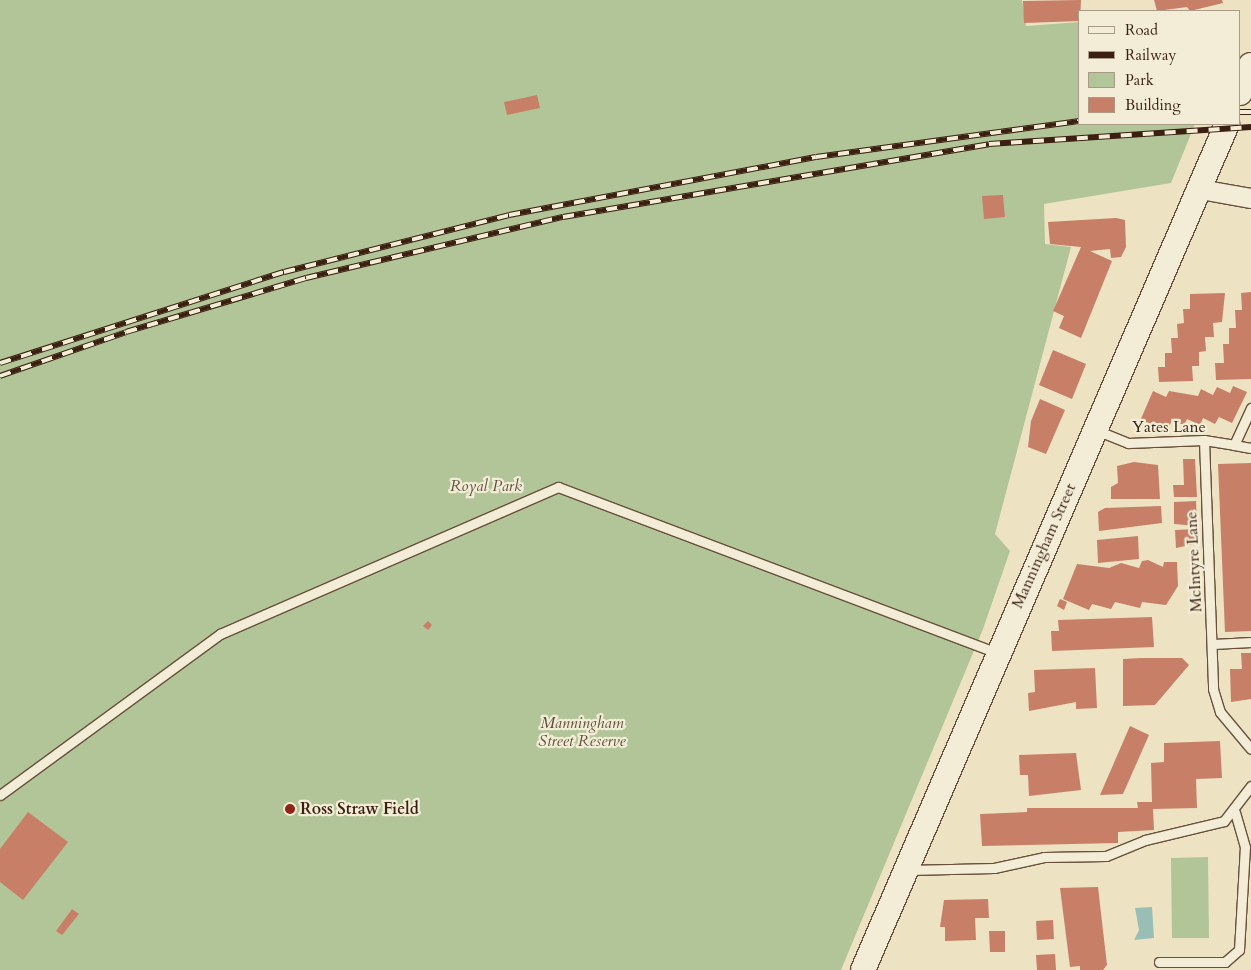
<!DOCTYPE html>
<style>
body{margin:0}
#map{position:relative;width:1251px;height:970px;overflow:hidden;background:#ede3c2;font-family:Cardo,serif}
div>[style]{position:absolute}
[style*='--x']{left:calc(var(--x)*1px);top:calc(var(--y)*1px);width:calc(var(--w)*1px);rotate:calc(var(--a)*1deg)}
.green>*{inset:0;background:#b2c598}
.water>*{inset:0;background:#99beb6}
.building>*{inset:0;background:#c77f67}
.roads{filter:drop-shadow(1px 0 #68503c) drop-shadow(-1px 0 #68503c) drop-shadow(0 1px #68503c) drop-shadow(0 -1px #68503c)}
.service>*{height:9px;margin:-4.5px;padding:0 4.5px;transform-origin:4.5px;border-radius:4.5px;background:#f3edd7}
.minor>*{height:19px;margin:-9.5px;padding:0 9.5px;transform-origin:9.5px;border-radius:9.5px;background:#f3edd7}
.tertiary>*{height:24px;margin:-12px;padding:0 12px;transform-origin:12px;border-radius:12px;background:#f3edd7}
.rail>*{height:5.5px;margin-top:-2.75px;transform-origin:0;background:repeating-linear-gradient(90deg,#f3edd7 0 11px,#3b1f10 0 22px);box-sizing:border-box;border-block:1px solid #3b1f10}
.dots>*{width:14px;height:14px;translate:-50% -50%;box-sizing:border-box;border:2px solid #f3edd7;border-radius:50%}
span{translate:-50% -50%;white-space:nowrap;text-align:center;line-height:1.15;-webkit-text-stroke:4.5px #f3edd7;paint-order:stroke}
.street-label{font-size:16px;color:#3b1f10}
.park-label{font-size:16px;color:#5f5139;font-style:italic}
.poi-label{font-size:16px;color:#3b1f10;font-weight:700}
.left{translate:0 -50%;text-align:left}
.legend{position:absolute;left:1078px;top:10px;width:162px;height:115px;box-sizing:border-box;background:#f3edd7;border:1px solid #a99b87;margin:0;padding:6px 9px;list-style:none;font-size:15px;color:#3b1f10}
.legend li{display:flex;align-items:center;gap:10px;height:25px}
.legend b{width:25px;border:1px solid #a99b87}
</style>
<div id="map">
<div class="green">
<i style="clip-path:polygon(0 0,1022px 0,1026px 26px,1080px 22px,1080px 124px,1195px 124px,1171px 183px,1044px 204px,1045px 244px,1071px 247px,995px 534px,1010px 551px,983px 629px,841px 970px,0 970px)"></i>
<i style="clip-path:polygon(1208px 857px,1209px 938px,1172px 938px,1171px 858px)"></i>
</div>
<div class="water">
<i style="clip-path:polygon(1152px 907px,1154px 938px,1134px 940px,1139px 930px,1135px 908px)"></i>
</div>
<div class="building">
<i style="clip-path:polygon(1081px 0,1080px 21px,1024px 23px,1023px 1px)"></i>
<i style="clip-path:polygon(1154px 0,1222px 0,1223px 3px,1190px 11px,1187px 7px,1157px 11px)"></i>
<i style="clip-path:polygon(537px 95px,540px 108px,507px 115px,504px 102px)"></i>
<i style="clip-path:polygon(1003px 195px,1005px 217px,984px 219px,982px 196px)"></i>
<i style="clip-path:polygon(1116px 218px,1125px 220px,1126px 247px,1121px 257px,1111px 258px,1110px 249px,1090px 251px,1112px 261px,1081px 338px,1059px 328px,1064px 316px,1053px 311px,1081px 247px,1050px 244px,1048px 222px)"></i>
<i style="clip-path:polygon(1251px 292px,1251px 379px,1216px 380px,1215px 363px,1224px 363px,1223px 344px,1229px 344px,1229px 328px,1236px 328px,1235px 310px,1242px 310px,1241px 293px)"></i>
<i style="clip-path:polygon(1225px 293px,1222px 322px,1213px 323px,1214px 337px,1205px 337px,1206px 351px,1199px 352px,1199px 366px,1192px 366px,1193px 381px,1159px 382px,1158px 367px,1165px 367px,1165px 353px,1172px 353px,1171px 338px,1178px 338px,1177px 324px,1184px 323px,1183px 309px,1190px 309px,1190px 294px)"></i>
<i style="clip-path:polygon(1053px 350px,1086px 364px,1072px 399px,1039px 385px)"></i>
<i style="clip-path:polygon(1233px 386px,1247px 392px,1232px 423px,1219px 417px,1215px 424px,1203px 418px,1200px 425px,1187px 419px,1184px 425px,1172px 420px,1169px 427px,1140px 421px,1153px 391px,1166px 397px,1169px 391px,1198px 396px,1201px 389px,1213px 395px,1217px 387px,1230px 393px)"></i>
<i style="clip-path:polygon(1040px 399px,1065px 410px,1046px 454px,1028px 447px,1031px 421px)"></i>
<i style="clip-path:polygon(1183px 459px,1195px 459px,1197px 497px,1174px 497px,1173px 485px,1184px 485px)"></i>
<i style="clip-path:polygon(1134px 462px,1158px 465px,1160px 499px,1111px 499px,1111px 487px,1118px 483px,1117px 466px)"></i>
<i style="clip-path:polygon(1251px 463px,1251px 631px,1225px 632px,1218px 464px)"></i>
<i style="clip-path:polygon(1196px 501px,1197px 526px,1174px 524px,1174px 502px)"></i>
<i style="clip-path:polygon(1161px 506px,1162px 523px,1099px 531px,1098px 512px,1105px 508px)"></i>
<i style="clip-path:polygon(1198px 529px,1199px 543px,1176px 548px,1175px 530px)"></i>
<i style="clip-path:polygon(1138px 536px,1139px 559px,1098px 563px,1097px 540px)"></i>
<i style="clip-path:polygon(1148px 560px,1163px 567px,1164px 562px,1177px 562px,1178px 586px,1166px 605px,1142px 602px,1140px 608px,1115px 602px,1111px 609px,1092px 604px,1089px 610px,1063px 599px,1077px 564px,1109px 568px,1121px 563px,1139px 568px,1142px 561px)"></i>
<i style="clip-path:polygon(1060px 599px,1067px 602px,1064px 610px,1057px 606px)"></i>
<i style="clip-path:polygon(1152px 617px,1154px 647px,1052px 651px,1051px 631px,1059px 631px,1058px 620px)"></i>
<i style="clip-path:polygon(428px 621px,432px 625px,428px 630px,423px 626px)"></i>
<i style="clip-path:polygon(1241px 653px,1251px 653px,1251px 699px,1231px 702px,1230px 669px,1242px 669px)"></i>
<i style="clip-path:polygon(1141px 658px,1182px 658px,1189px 665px,1155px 705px,1123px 706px,1123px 659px)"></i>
<i style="clip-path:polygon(1095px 668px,1097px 708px,1076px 709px,1076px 702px,1029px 711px,1028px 693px,1035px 692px,1034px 670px)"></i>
<i style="clip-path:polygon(1130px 726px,1149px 735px,1123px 794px,1100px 795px)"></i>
<i style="clip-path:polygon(1220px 741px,1222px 778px,1196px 779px,1197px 808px,1153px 809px,1154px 830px,1118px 832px,1118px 843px,982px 846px,980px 814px,1027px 812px,1027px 808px,1138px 808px,1137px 802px,1152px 802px,1151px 763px,1164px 762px,1164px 743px)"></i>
<i style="clip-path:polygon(1076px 753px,1081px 790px,1029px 796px,1028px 775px,1020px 775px,1019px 755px)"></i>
<i style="clip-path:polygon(28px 812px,68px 842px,23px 900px,0 882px,0 849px)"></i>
<i style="clip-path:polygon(1098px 887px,1107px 965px,1103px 970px,1080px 970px,1080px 966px,1070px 967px,1060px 888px)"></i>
<i style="clip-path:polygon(988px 899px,989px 918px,975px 918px,976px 940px,945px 941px,945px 927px,940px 927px,944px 900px)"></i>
<i style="clip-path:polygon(72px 909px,79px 914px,62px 935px,56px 931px)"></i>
<i style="clip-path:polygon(1053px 920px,1054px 939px,1037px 940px,1036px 921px)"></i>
<i style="clip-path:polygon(989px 931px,1005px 931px,1005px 952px,990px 952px)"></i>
<i style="clip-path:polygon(1055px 954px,1056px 970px,1037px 970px,1036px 955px)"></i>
</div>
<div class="roads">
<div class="service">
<i style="--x:1096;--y:430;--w:35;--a:22"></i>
<i style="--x:1128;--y:443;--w:76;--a:-2.3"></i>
<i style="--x:1204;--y:440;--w:30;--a:9"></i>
<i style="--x:1234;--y:445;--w:41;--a:-65.3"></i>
<i style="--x:1204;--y:440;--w:249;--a:87.9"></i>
<i style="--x:1213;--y:689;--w:24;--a:73"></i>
<i style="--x:1220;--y:712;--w:48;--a:50"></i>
<i style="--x:1234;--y:445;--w:17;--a:10"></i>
<i style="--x:1213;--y:644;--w:38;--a:-3"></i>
<i style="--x:0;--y:795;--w:273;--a:-36.2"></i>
<i style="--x:220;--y:634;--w:369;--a:-23.5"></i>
<i style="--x:558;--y:487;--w:469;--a:20.7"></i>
<i style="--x:908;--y:870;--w:86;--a:-1.3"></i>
<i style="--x:994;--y:868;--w:51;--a:-12.4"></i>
<i style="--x:1044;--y:857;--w:62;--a:-0.9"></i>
<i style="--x:1106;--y:856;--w:42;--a:-22.3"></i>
<i style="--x:1145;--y:840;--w:81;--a:-13.5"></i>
<i style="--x:1224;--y:821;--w:44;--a:-52.4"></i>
<i style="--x:1159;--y:962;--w:66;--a:0"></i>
<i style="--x:1225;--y:962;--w:18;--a:-41"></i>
<i style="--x:1239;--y:950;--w:103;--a:-86.7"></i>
<i style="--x:1245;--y:847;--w:36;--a:-106"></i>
</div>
<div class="minor">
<i style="--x:1200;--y:189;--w:52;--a:10"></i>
</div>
<div class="tertiary">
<i style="--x:1240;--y:93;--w:30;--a:-69"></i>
<i style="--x:863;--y:970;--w:921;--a:-66.72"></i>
</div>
</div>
<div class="rail">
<i style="--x:1240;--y:112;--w:11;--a:0"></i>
<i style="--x:0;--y:363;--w:298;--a:-17.8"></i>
<i style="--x:284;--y:272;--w:232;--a:-14.2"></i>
<i style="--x:509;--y:215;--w:312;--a:-10.7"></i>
<i style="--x:816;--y:157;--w:266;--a:-7.8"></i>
<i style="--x:0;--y:376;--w:133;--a:-19.2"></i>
<i style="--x:126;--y:332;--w:188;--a:-16.7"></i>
<i style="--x:306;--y:278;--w:264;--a:-13.4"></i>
<i style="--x:563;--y:217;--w:432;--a:-9.7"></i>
<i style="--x:989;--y:144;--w:263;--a:-3.7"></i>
</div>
<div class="dots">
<i style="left:290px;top:809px;background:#8f2418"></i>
</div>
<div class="street-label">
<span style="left:1169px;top:427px">Yates Lane</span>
<span style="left:1044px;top:546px;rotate:-66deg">Manningham Street</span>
<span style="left:1194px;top:562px;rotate:-93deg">McIntyre Lane</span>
</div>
<div class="park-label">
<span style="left:486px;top:486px">Royal Park</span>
<span style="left:582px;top:732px">Manningham<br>Street Reserve</span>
</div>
<div class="poi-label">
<span class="left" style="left:300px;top:809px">Ross Straw Field</span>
</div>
<ul class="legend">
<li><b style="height:6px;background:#f3edd7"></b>Road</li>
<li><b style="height:6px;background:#3b1f10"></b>Railway</li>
<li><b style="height:14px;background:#b2c598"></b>Park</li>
<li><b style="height:14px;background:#c77f67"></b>Building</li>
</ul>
</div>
